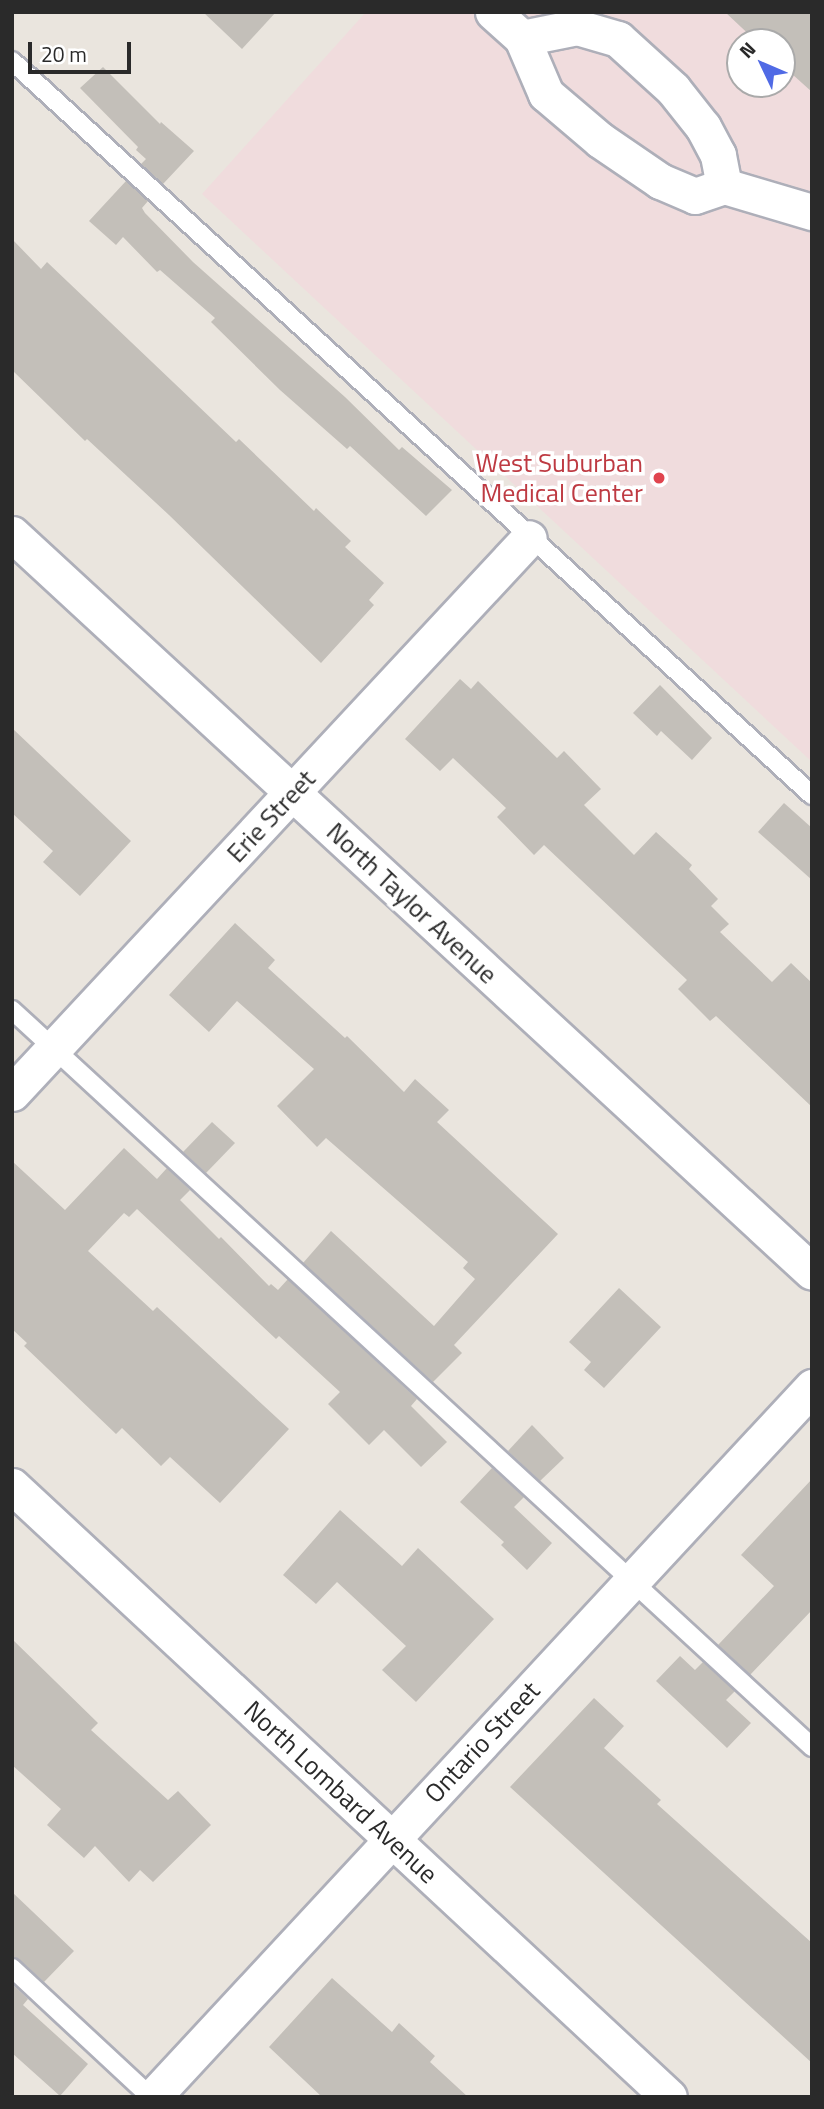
<!DOCTYPE html>
<style>
body{margin:0}
#map{position:relative;width:824px;height:2109px;overflow:hidden;background:#eae5de;font-family:"Titillium Web",sans-serif}
div>[style]{position:absolute}
[style*='--x']{left:calc(var(--x)*1px);top:calc(var(--y)*1px);width:calc(var(--w)*1px);rotate:calc(var(--a)*1deg)}
.medical>*{inset:0;background:#f0dcdd}
.building>*{inset:0;background:#c3bfb9}
.roads{filter:drop-shadow(2px 0 #aeafb9) drop-shadow(-2px 0 #aeafb9) drop-shadow(0 2px #aeafb9) drop-shadow(0 -2px #aeafb9)}
.lane>*{height:18px;margin:-9px;padding:0 9px;transform-origin:9px;border-radius:9px;background:#fff}
.street>*{height:35px;margin:-17.5px;padding:0 17.5px;transform-origin:17.5px;border-radius:17.5px;background:#fff}
.dots>*{width:19px;height:19px;translate:-50% -50%;box-sizing:border-box;border:4px solid #fff;border-radius:50%}
span{translate:-50% -50%;white-space:nowrap;text-align:center;line-height:1.15;-webkit-text-stroke:7px #fff;paint-order:stroke}
.health-label{font-size:26px;color:#be3a42}
.right{translate:-100% -50%;text-align:right}
.street-label{font-size:26px;color:#2a2a2a}
.frame{position:absolute;inset:0;border:14px solid #2a2a2a;pointer-events:none}
.north{position:absolute;left:726px;top:28px;width:70px;height:70px;box-sizing:border-box;background:#fff;border:2px solid #aaa;border-radius:50%;rotate:314deg;font-size:19px;font-weight:700;line-height:28px;text-align:center;color:#2a2a2a}
.north::after{content:'';display:block;margin:auto;width:24px;height:32px;background:#506ae5;clip-path:polygon(50% 0,100% 100%,50% 72%,0 100%)}
.scale{position:absolute;left:28px;top:42px;width:103px;height:32px;box-sizing:border-box;border:4px solid #2a2a2a;border-top:0;padding-left:9px;font-size:21px;line-height:24px;white-space:nowrap;color:#2a2a2a;-webkit-text-stroke:5px #fff;paint-order:stroke}
</style>
<div id="map">
<div class="medical">
<i style="clip-path:polygon(evenodd,366px 12px,812px 12px,812px 762px,202px 194px,366px 12px,740px 42px,782px 42px,782px 84px,740px 84px,740px 42px)"></i>
</div>
<div class="building">
<i style="clip-path:polygon(203px 12px,276px 12px,242px 49px)"></i>
<i style="clip-path:polygon(725px 12px,812px 12px,812px 92px,782px 65px,782px 42px,757px 42px)"></i>
<i style="clip-path:polygon(103px 67px,160px 124px,161px 122px,194px 151px,163px 184px,141px 164px,146px 159px,136px 150px,138px 147px,80px 88px)"></i>
<i style="clip-path:polygon(126px 181px,148px 201px,142px 208px,145px 213px,193px 262px,345px 397px,399px 450px,402px 447px,452px 490px,426px 516px,350px 446px,347px 449px,280px 390px,211px 322px,215px 318px,160px 270px,157px 272px,123px 237px,116px 245px,89px 221px)"></i>
<i style="clip-path:polygon(12px 239px,41px 269px,47px 262px,236px 442px,239px 439px,314px 511px,316px 508px,351px 541px,345px 547px,384px 583px,369px 600px,374px 605px,321px 663px,169px 515px,87px 439px,85px 441px,12px 370px)"></i>
<i style="clip-path:polygon(460px 679px,471px 689px,478px 681px,557px 758px,564px 751px,601px 789px,584px 805px,634px 855px,656px 832px,692px 865px,689px 869px,718px 899px,711px 906px,729px 924px,720px 932px,772px 982px,791px 963px,812px 983px,812px 1107px,716px 1016px,710px 1021px,678px 989px,687px 980px,544px 845px,534px 855px,497px 817px,506px 808px,453px 758px,440px 771px,405px 739px)"></i>
<i style="clip-path:polygon(660px 685px,712px 738px,692px 760px,661px 731px,657px 736px,633px 713px)"></i>
<i style="clip-path:polygon(12px 728px,131px 841px,80px 896px,43px 862px,53px 851px,12px 813px)"></i>
<i style="clip-path:polygon(784px 803px,812px 828px,812px 880px,758px 832px)"></i>
<i style="clip-path:polygon(235px 923px,275px 960px,268px 968px,345px 1038px,347px 1036px,404px 1092px,415px 1079px,449px 1110px,437px 1122px,558px 1234px,454px 1345px,462px 1353px,433px 1382px,303px 1263px,331px 1231px,434px 1326px,475px 1279px,463px 1268px,468px 1262px,326px 1138px,317px 1147px,277px 1106px,314px 1069px,237px 1001px,209px 1032px,169px 995px)"></i>
<i style="clip-path:polygon(212px 1122px,235px 1143px,206px 1173px,183px 1152px)"></i>
<i style="clip-path:polygon(124px 1148px,157px 1179px,167px 1168px,190px 1190px,180px 1200px,219px 1239px,221px 1237px,269px 1286px,271px 1284px,278px 1290px,288px 1279px,417px 1399px,411px 1406px,447px 1442px,421px 1467px,384px 1430px,369px 1445px,328px 1404px,340px 1392px,279px 1336px,276px 1339px,137px 1209px,129px 1217px,124px 1213px,88px 1251px,153px 1311px,157px 1307px,289px 1429px,220px 1503px,170px 1457px,161px 1466px,122px 1428px,116px 1434px,24px 1346px,27px 1343px,12px 1329px,12px 1161px,65px 1210px)"></i>
<i style="clip-path:polygon(619px 1288px,661px 1327px,604px 1388px,584px 1370px,591px 1362px,569px 1342px)"></i>
<i style="clip-path:polygon(532px 1425px,564px 1458px,540px 1481px,508px 1451px)"></i>
<i style="clip-path:polygon(492px 1468px,524px 1497px,514px 1507px,552px 1543px,527px 1570px,501px 1545px,504px 1542px,460px 1502px)"></i>
<i style="clip-path:polygon(812px 1479px,812px 1610px,750px 1675px,718px 1645px,774px 1586px,741px 1555px)"></i>
<i style="clip-path:polygon(340px 1510px,402px 1566px,418px 1548px,494px 1619px,416px 1702px,382px 1670px,406px 1646px,337px 1582px,316px 1604px,283px 1575px)"></i>
<i style="clip-path:polygon(12px 1639px,98px 1723px,91px 1730px,168px 1800px,178px 1791px,211px 1825px,153px 1882px,140px 1870px,129px 1882px,95px 1846px,84px 1858px,47px 1825px,61px 1809px,12px 1765px)"></i>
<i style="clip-path:polygon(680px 1656px,695px 1670px,703px 1662px,735px 1691px,726px 1700px,751px 1723px,727px 1748px,656px 1681px)"></i>
<i style="clip-path:polygon(594px 1698px,624px 1726px,604px 1748px,661px 1800px,657px 1804px,812px 1943px,812px 2063px,510px 1787px)"></i>
<i style="clip-path:polygon(12px 1892px,74px 1951px,44px 1982px,20px 1960px,12px 1957px)"></i>
<i style="clip-path:polygon(332px 1978px,392px 2032px,399px 2023px,435px 2056px,430px 2062px,468px 2097px,322px 2097px,269px 2047px)"></i>
<i style="clip-path:polygon(12px 1984px,28px 1999px,23px 2005px,88px 2064px,60px 2096px,12px 2053px)"></i>
</div>
<div class="roads">
<div class="lane">
<i style="--x:12;--y:61;--w:1086;--a:42.54"></i>
<i style="--x:12;--y:1010;--w:1088;--a:42.65"></i>
<i style="--x:12;--y:1968;--w:190;--a:42.9"></i>
</div>
<div class="street">
<i style="--x:493;--y:12;--w:39;--a:42"></i>
<i style="--x:522;--y:38;--w:61;--a:66.8"></i>
<i style="--x:546;--y:94;--w:71;--a:40.4"></i>
<i style="--x:600;--y:140;--w:73;--a:34.3"></i>
<i style="--x:660;--y:181;--w:38;--a:23"></i>
<i style="--x:695;--y:196;--w:31;--a:-19"></i>
<i style="--x:724;--y:186;--w:32;--a:-101"></i>
<i style="--x:718;--y:155;--w:32;--a:-118"></i>
<i style="--x:703;--y:127;--w:48;--a:-128.3"></i>
<i style="--x:673;--y:89;--w:74;--a:-137.7"></i>
<i style="--x:618;--y:39;--w:43;--a:-163.7"></i>
<i style="--x:577;--y:27;--w:56;--a:168.7"></i>
<i style="--x:724;--y:186;--w:92;--a:16.5"></i>
<i style="--x:12;--y:534;--w:1088;--a:42.69"></i>
<i style="--x:12;--y:1093;--w:758;--a:-47.03"></i>
<i style="--x:12;--y:1486;--w:897;--a:42.92"></i>
<i style="--x:153;--y:2097;--w:969;--a:-47.13"></i>
</div>
</div>
<div class="dots">
<i style="left:659px;top:478px;background:#e0444e"></i>
</div>
<div class="health-label">
<span class="right" style="left:643px;top:478px">West Suburban<br>Medical Center</span>
</div>
<div class="street-label">
<span style="left:271px;top:816px;rotate:-47deg">Erie Street</span>
<span style="left:412px;top:903px;rotate:43deg">North Taylor Avenue</span>
<span style="left:482px;top:1742px;rotate:-47deg">Ontario Street</span>
<span style="left:341px;top:1792px;rotate:43deg">North Lombard Avenue</span>
</div>
<div class="frame"></div>
<div class="north">N</div>
<div class="scale">20 m</div>
</div>
